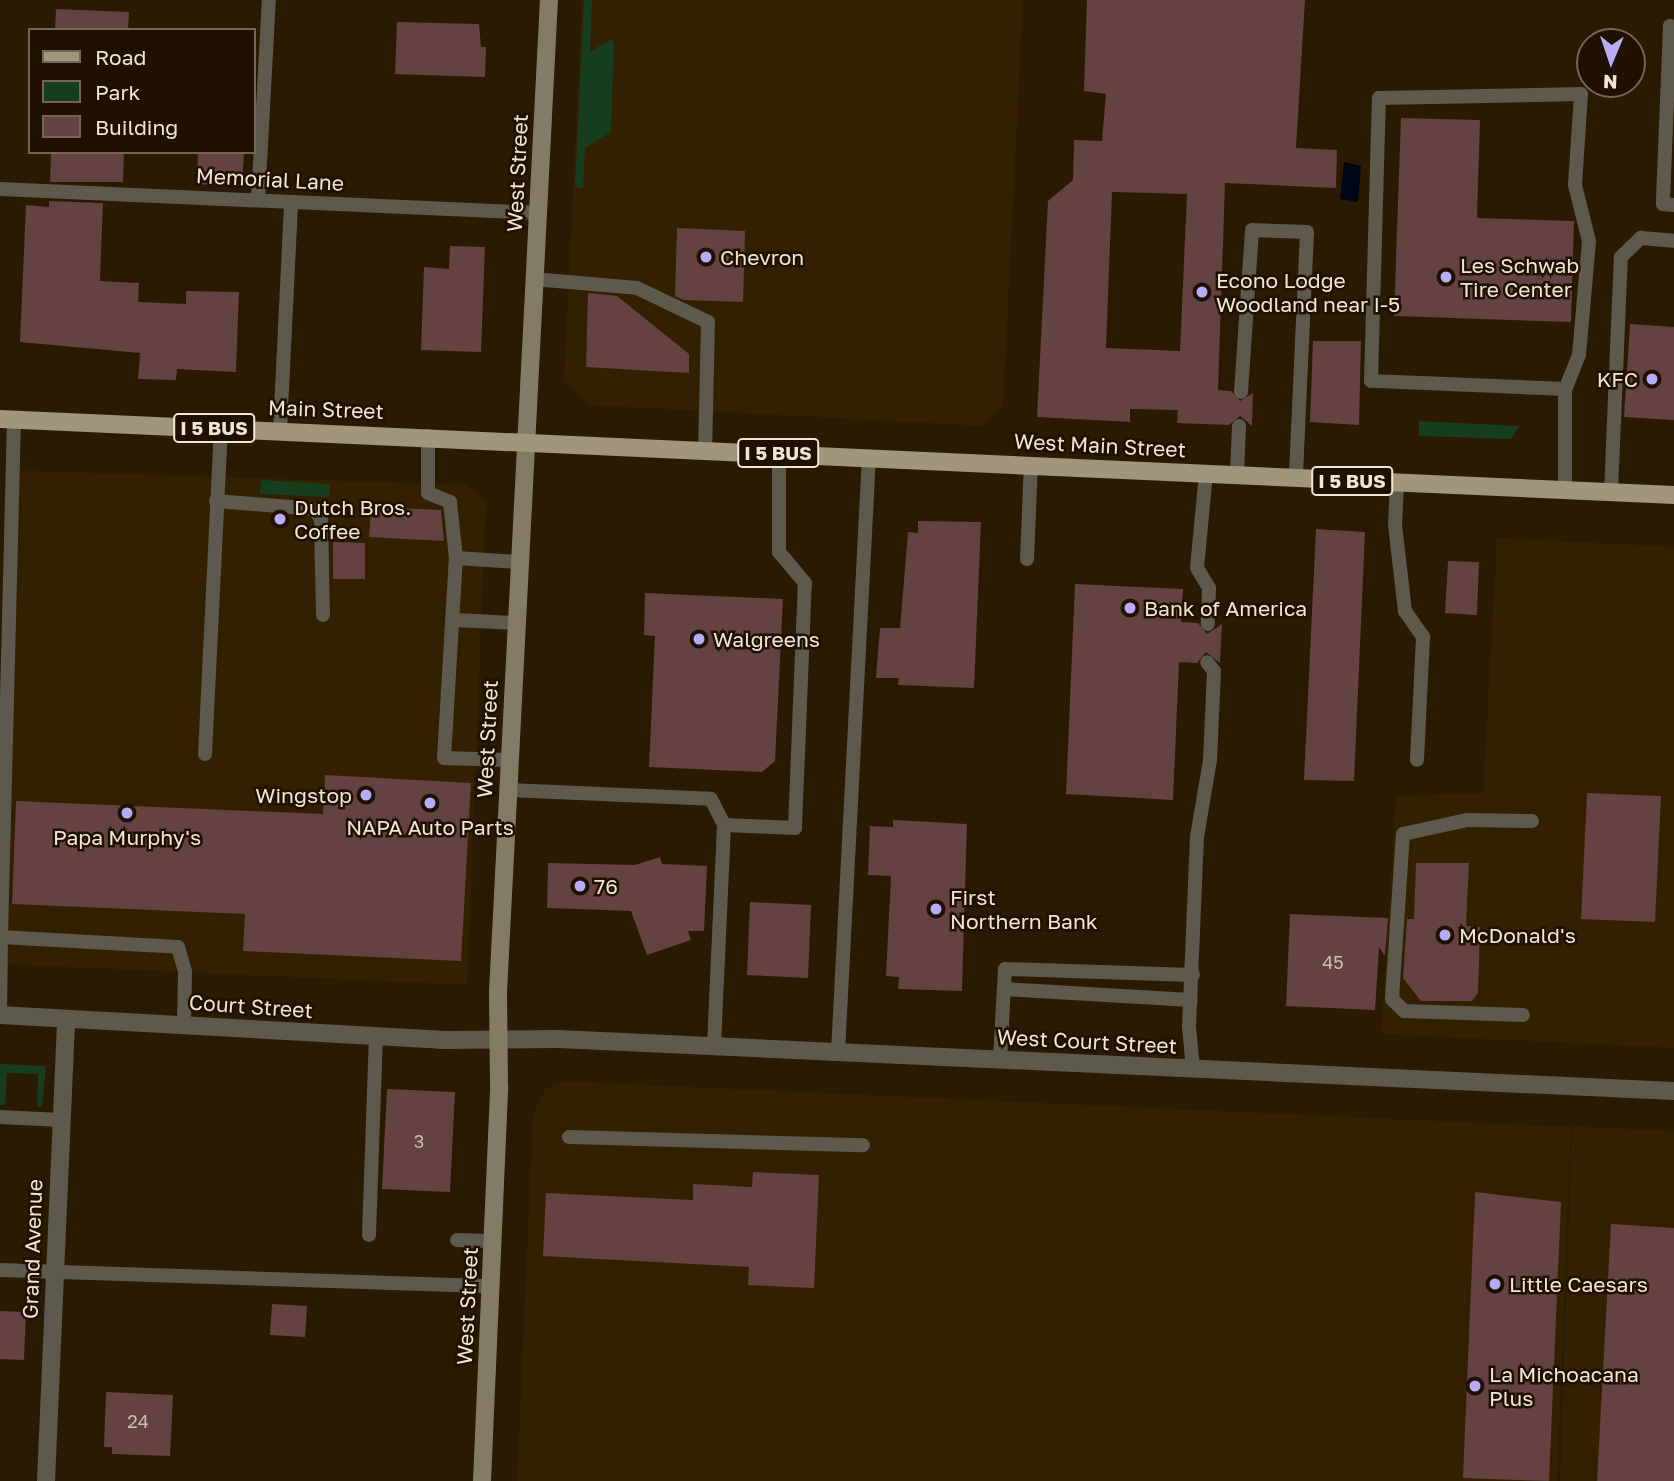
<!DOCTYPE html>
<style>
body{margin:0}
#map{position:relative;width:1674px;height:1481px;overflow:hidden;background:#291a01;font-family:"Golos Text",sans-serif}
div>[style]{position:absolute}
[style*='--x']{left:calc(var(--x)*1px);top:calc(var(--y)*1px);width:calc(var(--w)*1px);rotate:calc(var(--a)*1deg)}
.built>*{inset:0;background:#332000}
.green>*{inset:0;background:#163e1e}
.water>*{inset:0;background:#000618}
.building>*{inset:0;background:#634241}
.service>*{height:14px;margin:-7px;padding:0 7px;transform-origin:7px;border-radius:7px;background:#5e594d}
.minor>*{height:18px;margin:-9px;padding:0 9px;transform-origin:9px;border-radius:9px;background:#5e594d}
.tertiary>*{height:18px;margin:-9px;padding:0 9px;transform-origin:9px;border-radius:9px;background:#5e594d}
.secondary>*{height:18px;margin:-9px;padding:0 9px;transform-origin:9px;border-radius:9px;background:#847b67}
.primary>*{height:18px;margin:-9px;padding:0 9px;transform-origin:9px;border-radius:9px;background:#a0967c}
.dots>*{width:19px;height:19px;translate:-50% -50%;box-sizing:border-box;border:4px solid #1f1000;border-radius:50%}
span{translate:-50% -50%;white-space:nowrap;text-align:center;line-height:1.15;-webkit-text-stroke:5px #1f1000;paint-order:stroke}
.number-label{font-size:18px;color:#cdbdb2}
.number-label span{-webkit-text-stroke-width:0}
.shield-label span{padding:2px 5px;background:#1f1000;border:2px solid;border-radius:5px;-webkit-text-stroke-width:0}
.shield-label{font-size:19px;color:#f0e6d7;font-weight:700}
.street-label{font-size:21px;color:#f0e6d7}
.poi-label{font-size:21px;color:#f0e6d7}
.left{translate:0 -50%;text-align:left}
.right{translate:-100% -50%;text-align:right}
.legend{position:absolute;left:28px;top:28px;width:228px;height:126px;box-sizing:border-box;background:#1f1000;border:2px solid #736656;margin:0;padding:9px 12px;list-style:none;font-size:21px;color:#f0e6d7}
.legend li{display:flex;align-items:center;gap:14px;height:35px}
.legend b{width:35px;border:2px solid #736656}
.north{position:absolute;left:1576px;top:28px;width:70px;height:70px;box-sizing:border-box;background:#1f1000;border:2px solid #736656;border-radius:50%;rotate:182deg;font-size:19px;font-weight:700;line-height:28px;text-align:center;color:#f0e6d7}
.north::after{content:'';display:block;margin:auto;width:24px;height:32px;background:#b6acf8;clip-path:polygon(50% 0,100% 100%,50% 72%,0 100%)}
</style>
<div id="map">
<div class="built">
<i style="clip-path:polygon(582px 0,1023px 0,1003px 405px,983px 426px,589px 405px,564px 380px)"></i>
<i style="clip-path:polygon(5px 470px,467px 485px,486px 502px,467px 985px,0 964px)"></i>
<i style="clip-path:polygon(1497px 538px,1674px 547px,1674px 1048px,1381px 1034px,1396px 796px,1483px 793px)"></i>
<i style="clip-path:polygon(563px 1081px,1571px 1127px,1557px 1481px,517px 1481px,533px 1114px,545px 1089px)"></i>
<i style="clip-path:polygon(1572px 1126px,1674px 1131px,1674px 1481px,1560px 1481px)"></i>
</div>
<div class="green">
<i style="clip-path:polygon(584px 0,592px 0,590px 52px,611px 39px,614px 43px,611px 132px,585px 148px,583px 188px,575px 187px)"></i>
<i style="clip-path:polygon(1419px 421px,1519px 426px,1511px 439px,1419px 436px)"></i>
<i style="clip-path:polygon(261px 480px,330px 484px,329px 497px,260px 494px)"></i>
<i style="clip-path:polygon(0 1064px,46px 1066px,42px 1106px,37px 1107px,38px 1074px,7px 1073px,5px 1105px,0 1105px)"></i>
</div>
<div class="water">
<i style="clip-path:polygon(1344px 162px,1361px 166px,1358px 202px,1340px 199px)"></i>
</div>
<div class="building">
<i style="clip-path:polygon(evenodd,1087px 0,1305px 0,1296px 148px,1337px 150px,1336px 188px,1225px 183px,1218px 390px,1231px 391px,1240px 401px,1253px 393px,1252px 426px,1240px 416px,1229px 425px,1177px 423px,1178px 410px,1130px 409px,1130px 422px,1037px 417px,1048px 201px,1073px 180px,1074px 140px,1102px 141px,1106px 94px,1084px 91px,1087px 0,1112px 192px,1187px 194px,1180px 351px,1106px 348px,1112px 192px)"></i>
<i style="clip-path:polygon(56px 9px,129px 12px,128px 30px,55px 30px)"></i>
<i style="clip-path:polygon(397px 22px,479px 24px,481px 47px,486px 47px,485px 77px,395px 74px)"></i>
<i style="clip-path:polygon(1401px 118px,1480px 120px,1477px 218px,1574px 221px,1571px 322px,1394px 316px)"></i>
<i style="clip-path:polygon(51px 152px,124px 152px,123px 182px,50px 182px)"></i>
<i style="clip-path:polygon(198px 152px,244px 152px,242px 187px,197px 184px)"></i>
<i style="clip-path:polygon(49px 201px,103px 203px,100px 281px,139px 283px,138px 302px,186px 304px,186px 291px,239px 292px,236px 372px,177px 369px,176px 380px,138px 379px,140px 353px,20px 342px,26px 205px,49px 207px)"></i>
<i style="clip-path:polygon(677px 228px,745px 231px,743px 302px,684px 300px,675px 296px)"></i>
<i style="clip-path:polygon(450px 246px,485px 247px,481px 352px,421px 350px,424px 267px,449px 269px)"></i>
<i style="clip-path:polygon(588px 293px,617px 296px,689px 354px,689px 373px,586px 367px)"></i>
<i style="clip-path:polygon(1630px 324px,1674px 327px,1674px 420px,1624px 417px)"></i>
<i style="clip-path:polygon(1313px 341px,1361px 341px,1359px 425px,1310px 422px)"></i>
<i style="clip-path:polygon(371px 507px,441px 510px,444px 541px,369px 537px)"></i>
<i style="clip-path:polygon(918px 521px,981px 522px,974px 688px,898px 685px,899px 678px,876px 678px,880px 628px,900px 628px,908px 532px,918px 533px)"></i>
<i style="clip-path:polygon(1316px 529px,1365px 532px,1354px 781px,1304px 780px)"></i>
<i style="clip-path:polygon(333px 542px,365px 543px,365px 579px,333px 579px)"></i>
<i style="clip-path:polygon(1448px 561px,1479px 562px,1477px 615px,1445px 613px)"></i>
<i style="clip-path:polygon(1075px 584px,1183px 589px,1181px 622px,1198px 623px,1207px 634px,1222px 624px,1220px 663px,1206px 652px,1197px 663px,1179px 662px,1173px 800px,1066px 794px)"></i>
<i style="clip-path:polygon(645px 593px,783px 599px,775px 761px,762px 772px,649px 767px,655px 636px,644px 635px)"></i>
<i style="clip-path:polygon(325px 775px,471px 783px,461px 961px,243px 951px,245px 914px,12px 904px,16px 801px,323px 814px)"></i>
<i style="clip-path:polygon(1587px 793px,1661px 796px,1655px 922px,1581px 919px)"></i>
<i style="clip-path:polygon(893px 820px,967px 824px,962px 991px,898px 989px,899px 977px,886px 976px,891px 876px,868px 875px,870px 826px,893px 827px)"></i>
<i style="clip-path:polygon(660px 857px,662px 864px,707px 866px,704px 931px,688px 931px,691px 940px,647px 955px,631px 911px,547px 908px,548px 863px,635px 865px)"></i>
<i style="clip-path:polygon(1416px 863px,1469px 863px,1466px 926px,1480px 927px,1478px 993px,1472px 1001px,1421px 1001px,1403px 978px,1407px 919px,1414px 919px)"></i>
<i style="clip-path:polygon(750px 902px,811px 905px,808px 978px,747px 975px)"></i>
<i style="clip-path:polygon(1290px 914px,1388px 918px,1385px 956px,1379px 947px,1375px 1010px,1286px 1006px)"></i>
<i style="clip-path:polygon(387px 1089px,455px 1092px,450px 1192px,382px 1189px)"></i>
<i style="clip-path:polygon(753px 1172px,819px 1175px,814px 1288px,748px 1285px,749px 1267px,543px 1256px,546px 1193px,693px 1200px,693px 1184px,752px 1187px)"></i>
<i style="clip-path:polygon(1475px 1192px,1561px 1202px,1549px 1481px,1463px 1478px)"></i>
<i style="clip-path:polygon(1611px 1224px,1674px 1228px,1674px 1481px,1597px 1481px)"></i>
<i style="clip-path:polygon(272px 1304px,307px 1306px,305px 1337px,270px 1335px)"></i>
<i style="clip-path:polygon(0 1311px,26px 1312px,24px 1360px,0 1359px)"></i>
<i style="clip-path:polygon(106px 1392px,173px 1395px,170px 1456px,112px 1454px,112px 1447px,104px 1447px)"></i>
</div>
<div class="service">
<i style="--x:1674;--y:27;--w:4;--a:-166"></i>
<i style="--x:1670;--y:26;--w:178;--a:92.3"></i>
<i style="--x:1663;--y:204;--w:11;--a:5"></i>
<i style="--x:0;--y:189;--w:539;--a:2.55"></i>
<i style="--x:258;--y:200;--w:200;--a:-86.9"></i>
<i style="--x:533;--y:279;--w:104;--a:4.9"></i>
<i style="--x:637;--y:288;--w:79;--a:25.6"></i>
<i style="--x:708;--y:322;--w:128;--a:91.3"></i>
<i style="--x:1565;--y:389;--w:194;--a:-177.6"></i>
<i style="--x:1371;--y:381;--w:283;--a:-88.4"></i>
<i style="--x:1379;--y:98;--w:202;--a:-1.1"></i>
<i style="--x:1581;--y:94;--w:91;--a:93.8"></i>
<i style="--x:1575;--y:185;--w:58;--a:76"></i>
<i style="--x:1589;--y:241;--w:114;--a:95"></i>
<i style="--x:1579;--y:355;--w:37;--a:112"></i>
<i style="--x:1565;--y:389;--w:100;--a:90"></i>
<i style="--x:1241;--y:392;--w:162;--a:-86.1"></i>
<i style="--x:1252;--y:230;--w:55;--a:2.1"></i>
<i style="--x:1307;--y:232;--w:245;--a:92.6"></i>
<i style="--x:280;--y:430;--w:228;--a:-87.2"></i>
<i style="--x:428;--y:436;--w:57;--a:90"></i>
<i style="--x:428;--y:493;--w:24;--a:22"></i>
<i style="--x:450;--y:502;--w:56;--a:83.9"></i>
<i style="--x:1206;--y:473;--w:95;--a:95.4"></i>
<i style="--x:1197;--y:568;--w:23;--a:59"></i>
<i style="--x:1209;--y:588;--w:36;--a:92"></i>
<i style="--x:1237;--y:474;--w:48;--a:-87.6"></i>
<i style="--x:1397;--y:483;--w:42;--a:92.7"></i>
<i style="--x:1395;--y:525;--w:87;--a:83.4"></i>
<i style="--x:1405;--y:611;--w:32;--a:55"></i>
<i style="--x:1423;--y:637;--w:123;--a:92.8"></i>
<i style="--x:1611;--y:492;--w:235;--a:-87.6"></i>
<i style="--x:1621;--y:257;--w:28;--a:-44"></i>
<i style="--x:1641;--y:238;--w:33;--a:5"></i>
<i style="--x:216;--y:501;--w:99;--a:4.6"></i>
<i style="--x:315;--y:509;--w:13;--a:61"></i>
<i style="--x:321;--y:520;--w:95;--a:88.8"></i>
<i style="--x:1027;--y:559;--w:94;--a:-87.6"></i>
<i style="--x:454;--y:620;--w:62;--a:2.8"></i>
<i style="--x:205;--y:754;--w:326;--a:-87.2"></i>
<i style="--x:509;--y:760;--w:65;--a:-178.2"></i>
<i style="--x:444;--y:758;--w:200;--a:-86.6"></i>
<i style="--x:456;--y:558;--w:63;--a:3.6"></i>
<i style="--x:508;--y:790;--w:203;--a:2.5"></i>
<i style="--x:711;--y:799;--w:29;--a:63"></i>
<i style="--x:724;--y:825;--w:222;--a:92.6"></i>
<i style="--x:724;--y:825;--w:71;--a:2.4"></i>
<i style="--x:795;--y:828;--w:245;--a:-87.7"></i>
<i style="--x:805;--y:583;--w:40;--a:-130"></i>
<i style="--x:779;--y:552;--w:99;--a:-90"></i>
<i style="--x:1;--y:937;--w:518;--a:-88.56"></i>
<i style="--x:1004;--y:989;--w:187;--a:3.4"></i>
<i style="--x:1523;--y:1015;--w:119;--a:-178.1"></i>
<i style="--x:1404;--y:1011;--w:17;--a:-135"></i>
<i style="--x:1392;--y:999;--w:165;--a:-86.2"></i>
<i style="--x:1403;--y:834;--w:66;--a:-12.3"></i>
<i style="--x:1467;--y:820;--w:65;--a:0.9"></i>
<i style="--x:0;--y:1016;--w:79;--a:-89.3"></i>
<i style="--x:1;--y:937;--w:177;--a:3.2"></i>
<i style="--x:178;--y:947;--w:26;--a:74"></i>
<i style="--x:185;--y:972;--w:52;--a:91.1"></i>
<i style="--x:838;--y:1052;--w:596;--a:-87.02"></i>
<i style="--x:1000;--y:1060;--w:91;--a:-86.9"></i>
<i style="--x:1005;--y:969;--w:188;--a:1.8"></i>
<i style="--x:1193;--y:1069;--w:42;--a:-95.4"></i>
<i style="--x:1189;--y:1027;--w:190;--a:-87.6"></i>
<i style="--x:1197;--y:837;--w:78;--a:-80.4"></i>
<i style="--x:1210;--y:760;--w:89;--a:-87.4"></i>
<i style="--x:1214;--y:671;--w:11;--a:-128"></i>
<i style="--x:0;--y:1117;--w:61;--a:2.8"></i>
<i style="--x:569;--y:1137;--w:294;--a:1.6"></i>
<i style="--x:369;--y:1235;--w:198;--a:-88"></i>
<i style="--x:457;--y:1240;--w:36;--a:2"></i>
<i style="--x:0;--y:1270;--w:491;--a:1.9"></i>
</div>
<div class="minor">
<i style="--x:46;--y:1481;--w:462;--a:-87.5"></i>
</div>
<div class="tertiary">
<i style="--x:0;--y:1015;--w:442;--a:3.2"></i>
<i style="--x:441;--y:1040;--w:117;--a:-0.5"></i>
<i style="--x:558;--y:1039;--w:1117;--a:2.67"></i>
</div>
<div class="secondary">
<i style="--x:482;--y:1481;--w:395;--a:-87.5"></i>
<i style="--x:499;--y:1086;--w:94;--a:-90.6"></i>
<i style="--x:498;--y:992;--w:993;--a:-87.06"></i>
</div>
<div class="primary">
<i style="--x:0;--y:419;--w:1676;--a:2.6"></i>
</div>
<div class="dots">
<i style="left:706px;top:257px;background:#b6acf8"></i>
<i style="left:1446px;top:277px;background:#b6acf8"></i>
<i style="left:1202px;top:292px;background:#b6acf8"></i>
<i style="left:1652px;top:379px;background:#b6acf8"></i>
<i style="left:280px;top:519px;background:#b6acf8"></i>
<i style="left:1130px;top:608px;background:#b6acf8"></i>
<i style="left:699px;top:639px;background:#b6acf8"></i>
<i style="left:366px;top:795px;background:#b6acf8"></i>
<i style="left:430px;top:803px;background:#b6acf8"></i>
<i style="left:127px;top:813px;background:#b6acf8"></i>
<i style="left:580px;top:886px;background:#b6acf8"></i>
<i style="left:936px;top:909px;background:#b6acf8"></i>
<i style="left:1445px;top:935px;background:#b6acf8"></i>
<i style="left:1495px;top:1284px;background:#b6acf8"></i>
<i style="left:1475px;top:1386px;background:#b6acf8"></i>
</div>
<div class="number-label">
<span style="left:1333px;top:962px">45</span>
<span style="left:419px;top:1141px">3</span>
<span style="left:138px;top:1421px">24</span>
</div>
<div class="shield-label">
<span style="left:214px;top:428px">I 5 BUS</span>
<span style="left:778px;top:453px">I 5 BUS</span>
<span style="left:1352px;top:481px">I 5 BUS</span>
</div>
<div class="street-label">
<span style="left:517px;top:173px;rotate:-87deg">West Street</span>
<span style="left:270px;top:179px;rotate:3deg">Memorial Lane</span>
<span style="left:326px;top:409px;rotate:2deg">Main Street</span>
<span style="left:1100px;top:445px;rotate:3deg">West Main Street</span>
<span style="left:487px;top:739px;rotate:-87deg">West Street</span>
<span style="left:251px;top:1006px;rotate:4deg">Court Street</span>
<span style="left:1087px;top:1041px;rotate:3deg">West Court Street</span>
<span style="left:32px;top:1249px;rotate:-88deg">Grand Avenue</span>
<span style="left:467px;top:1306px;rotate:-87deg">West Street</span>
</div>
<div class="poi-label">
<span class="left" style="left:720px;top:257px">Chevron</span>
<span class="left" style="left:1460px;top:277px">Les Schwab<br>Tire Center</span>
<span class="left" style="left:1216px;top:292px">Econo Lodge<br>Woodland near I-5</span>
<span class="right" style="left:1638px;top:379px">KFC</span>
<span class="left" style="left:294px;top:519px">Dutch Bros.<br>Coffee</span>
<span class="left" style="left:1144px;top:608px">Bank of America</span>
<span class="left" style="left:713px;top:639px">Walgreens</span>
<span class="right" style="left:352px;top:795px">Wingstop</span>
<span style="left:430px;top:827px">NAPA Auto Parts</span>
<span style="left:127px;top:837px">Papa Murphy's</span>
<span class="left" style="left:594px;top:886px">76</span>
<span class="left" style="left:950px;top:909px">First<br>Northern Bank</span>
<span class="left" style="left:1459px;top:935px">McDonald's</span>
<span class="left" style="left:1509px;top:1284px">Little Caesars</span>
<span class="left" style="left:1489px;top:1386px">La Michoacana<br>Plus</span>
</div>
<ul class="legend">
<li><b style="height:9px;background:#a0967c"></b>Road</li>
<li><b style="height:19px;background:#163e1e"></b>Park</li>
<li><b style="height:19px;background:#634241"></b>Building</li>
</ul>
<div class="north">N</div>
</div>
